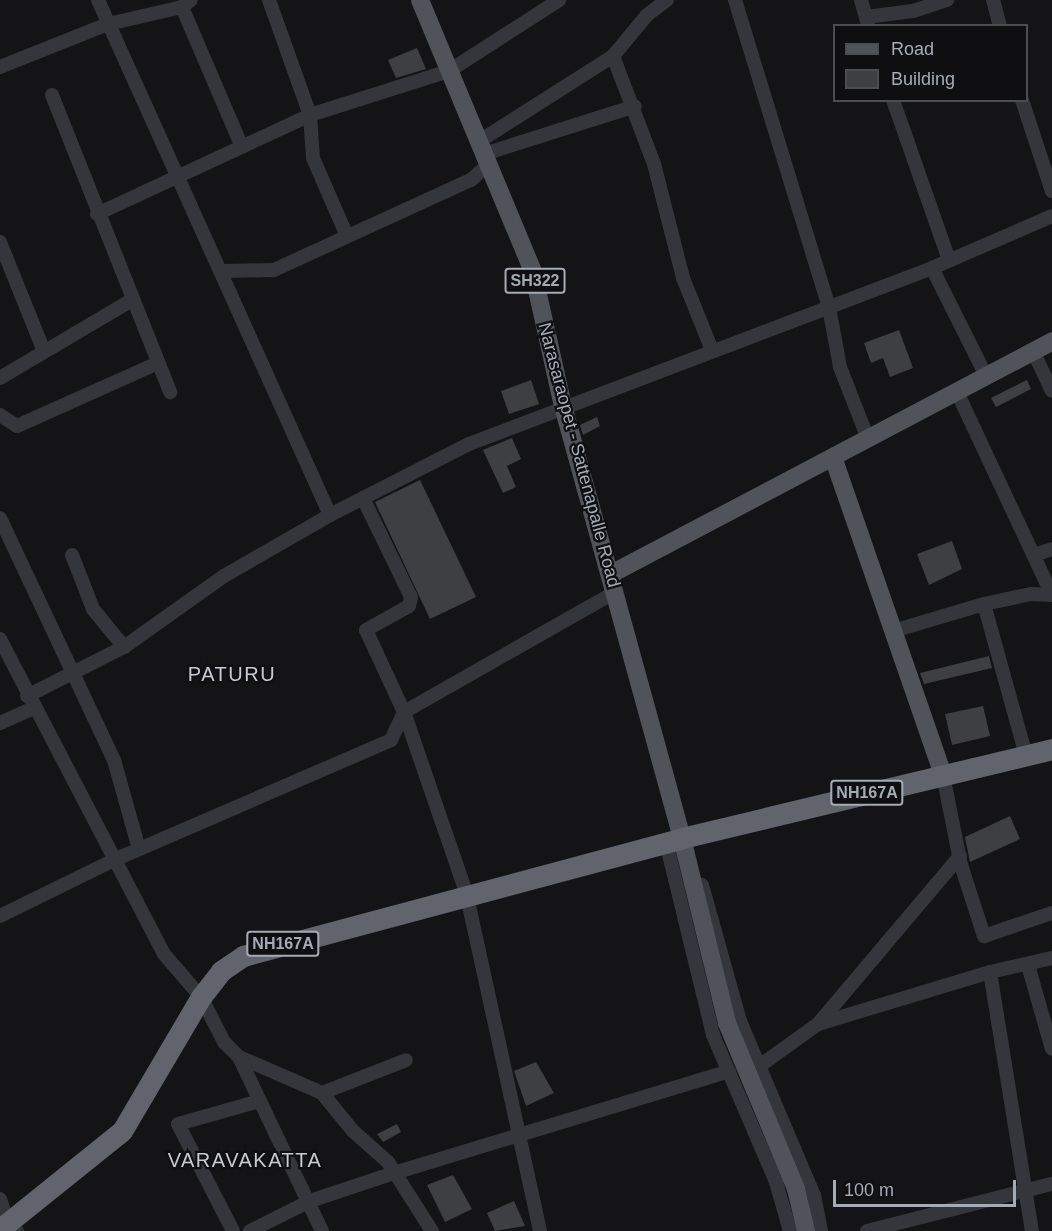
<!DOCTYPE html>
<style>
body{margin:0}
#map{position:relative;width:1052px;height:1231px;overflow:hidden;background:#141416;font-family:Arial,sans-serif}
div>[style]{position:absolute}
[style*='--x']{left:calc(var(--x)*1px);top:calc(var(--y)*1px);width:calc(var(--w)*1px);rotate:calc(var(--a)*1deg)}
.building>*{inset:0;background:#3e3f43}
.minor>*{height:14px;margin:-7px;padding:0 7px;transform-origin:7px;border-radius:7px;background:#35363b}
.major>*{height:18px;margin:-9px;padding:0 9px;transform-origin:9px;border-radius:9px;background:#51535a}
.highway>*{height:21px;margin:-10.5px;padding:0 10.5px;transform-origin:10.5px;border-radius:10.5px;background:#61646c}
span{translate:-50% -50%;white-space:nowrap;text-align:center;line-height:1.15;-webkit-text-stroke:4.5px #0f0f11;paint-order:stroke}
.shield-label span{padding:2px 4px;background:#0f0f11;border:2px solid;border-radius:4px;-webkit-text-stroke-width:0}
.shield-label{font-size:16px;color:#a5abb6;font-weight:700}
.street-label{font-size:18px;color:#a5abb6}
.neighbourhood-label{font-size:20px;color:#c7cad2;letter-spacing:1.5px}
.legend{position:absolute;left:833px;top:24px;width:195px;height:78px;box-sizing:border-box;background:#0f0f11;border:2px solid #4b4d53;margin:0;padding:8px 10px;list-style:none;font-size:18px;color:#a5abb6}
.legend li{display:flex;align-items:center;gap:12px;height:30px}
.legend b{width:30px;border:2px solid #4b4d53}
.scale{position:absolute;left:833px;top:1180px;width:183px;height:27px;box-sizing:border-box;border:3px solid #a5abb6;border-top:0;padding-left:8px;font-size:18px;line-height:21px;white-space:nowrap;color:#a5abb6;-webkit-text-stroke:4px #0f0f11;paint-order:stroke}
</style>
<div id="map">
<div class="building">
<i style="clip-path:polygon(417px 48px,426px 69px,396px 78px,388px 60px)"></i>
<i style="clip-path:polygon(899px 330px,913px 368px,890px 377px,883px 358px,871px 363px,864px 343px)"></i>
<i style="clip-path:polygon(531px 380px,539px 404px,509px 414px,501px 391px)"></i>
<i style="clip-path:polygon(1027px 380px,1031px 389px,996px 407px,991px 398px)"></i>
<i style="clip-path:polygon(597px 417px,600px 426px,583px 435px,580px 425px)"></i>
<i style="clip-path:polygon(512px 438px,521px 459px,507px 466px,516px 487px,503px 493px,483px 450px)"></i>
<i style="clip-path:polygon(420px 480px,476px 597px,430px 619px,375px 502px)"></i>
<i style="clip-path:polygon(952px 541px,962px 569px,929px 585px,917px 554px)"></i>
<i style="clip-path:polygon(989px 656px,992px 668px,924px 684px,920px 673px)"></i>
<i style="clip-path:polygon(983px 706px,990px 736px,952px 745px,945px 714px)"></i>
<i style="clip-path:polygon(1010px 816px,1020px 839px,970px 862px,965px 837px)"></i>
<i style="clip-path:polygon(536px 1062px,554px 1093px,526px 1106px,514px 1071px)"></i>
<i style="clip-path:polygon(397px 1124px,401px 1132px,383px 1142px,377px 1134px)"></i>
<i style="clip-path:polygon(453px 1175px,472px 1209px,445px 1222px,427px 1185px)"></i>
<i style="clip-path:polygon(514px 1201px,525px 1226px,495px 1231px,487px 1213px)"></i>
</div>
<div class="minor">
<i style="--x:98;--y:0;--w:565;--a:65.75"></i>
<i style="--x:269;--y:0;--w:122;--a:70.4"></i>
<i style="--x:310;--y:115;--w:43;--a:86"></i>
<i style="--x:313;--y:158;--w:83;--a:66.5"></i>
<i style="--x:735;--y:0;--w:321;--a:73"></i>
<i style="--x:829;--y:307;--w:61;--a:79.6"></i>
<i style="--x:840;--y:367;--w:77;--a:68.7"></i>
<i style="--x:861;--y:0;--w:25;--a:74"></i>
<i style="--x:993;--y:0;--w:27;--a:75"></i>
<i style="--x:182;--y:7;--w:152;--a:66.8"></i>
<i style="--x:866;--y:17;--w:47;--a:-7.3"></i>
<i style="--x:913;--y:11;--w:36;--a:-18"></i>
<i style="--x:613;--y:56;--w:116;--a:69.2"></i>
<i style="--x:654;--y:164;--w:118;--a:75.7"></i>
<i style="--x:683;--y:278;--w:78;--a:68.1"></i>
<i style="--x:0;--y:67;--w:116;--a:-21.7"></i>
<i style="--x:108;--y:24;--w:76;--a:-12.9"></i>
<i style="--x:182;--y:7;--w:11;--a:-38"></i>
<i style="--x:52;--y:95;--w:320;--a:68.3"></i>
<i style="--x:893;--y:100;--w:170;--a:70.7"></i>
<i style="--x:1022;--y:100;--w:96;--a:71.8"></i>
<i style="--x:478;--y:142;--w:160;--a:-32.5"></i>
<i style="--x:613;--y:56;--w:53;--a:-50.3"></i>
<i style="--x:647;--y:15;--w:25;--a:-37"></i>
<i style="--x:484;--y:154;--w:158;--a:-17.6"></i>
<i style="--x:97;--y:214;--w:235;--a:-24.9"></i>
<i style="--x:310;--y:115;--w:146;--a:-17.6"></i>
<i style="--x:449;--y:71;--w:131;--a:-32.8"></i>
<i style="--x:0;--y:242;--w:115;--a:68.1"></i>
<i style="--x:932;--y:268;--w:121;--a:63.4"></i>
<i style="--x:222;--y:271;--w:52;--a:-1.1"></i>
<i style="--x:274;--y:270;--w:217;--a:-24.6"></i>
<i style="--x:471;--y:180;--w:24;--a:-42"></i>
<i style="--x:1033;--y:351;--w:44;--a:64.6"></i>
<i style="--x:0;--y:378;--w:153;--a:-30.6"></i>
<i style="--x:957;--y:392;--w:224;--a:64.9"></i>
<i style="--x:0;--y:415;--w:20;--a:33"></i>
<i style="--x:17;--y:426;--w:154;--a:-24.1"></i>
<i style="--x:0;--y:518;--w:268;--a:64.8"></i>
<i style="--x:114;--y:760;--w:92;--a:74.3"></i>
<i style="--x:72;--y:555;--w:58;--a:68.7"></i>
<i style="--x:93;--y:609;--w:49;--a:50.8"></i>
<i style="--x:1034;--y:555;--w:19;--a:-18"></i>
<i style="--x:984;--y:604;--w:157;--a:74.5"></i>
<i style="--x:893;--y:631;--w:95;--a:-16.5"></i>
<i style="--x:984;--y:604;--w:48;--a:-12"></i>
<i style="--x:1031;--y:594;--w:21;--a:3"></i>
<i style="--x:0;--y:639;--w:355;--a:62.5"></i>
<i style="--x:164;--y:954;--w:57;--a:49.3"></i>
<i style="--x:201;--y:997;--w:51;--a:62.9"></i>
<i style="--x:224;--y:1042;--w:21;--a:45"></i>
<i style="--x:239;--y:1057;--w:90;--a:23.4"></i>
<i style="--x:322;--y:1093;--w:49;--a:50.8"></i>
<i style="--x:353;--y:1131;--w:47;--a:41.5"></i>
<i style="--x:388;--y:1162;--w:82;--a:57.5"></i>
<i style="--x:27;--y:696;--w:109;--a:-26.8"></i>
<i style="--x:124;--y:647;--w:123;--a:-35.4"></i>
<i style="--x:224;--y:576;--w:122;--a:-29.9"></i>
<i style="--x:330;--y:515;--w:156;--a:-27.1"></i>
<i style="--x:469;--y:444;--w:495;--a:-20.8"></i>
<i style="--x:932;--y:268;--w:131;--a:-23.4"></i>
<i style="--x:0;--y:723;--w:36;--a:-24"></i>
<i style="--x:943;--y:775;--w:92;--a:78.7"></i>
<i style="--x:961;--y:865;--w:75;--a:72.1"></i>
<i style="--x:984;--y:936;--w:72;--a:-18.7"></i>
<i style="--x:666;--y:842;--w:199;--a:76.3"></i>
<i style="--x:713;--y:1035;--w:160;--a:66.8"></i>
<i style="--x:776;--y:1182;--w:51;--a:74.1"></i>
<i style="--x:702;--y:885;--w:141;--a:74.4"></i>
<i style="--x:740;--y:1021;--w:189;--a:67"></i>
<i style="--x:814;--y:1195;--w:37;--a:79"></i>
<i style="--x:0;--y:916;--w:127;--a:-26.2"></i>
<i style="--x:114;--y:860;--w:302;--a:-23.4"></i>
<i style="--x:391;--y:740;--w:31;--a:-65"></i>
<i style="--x:404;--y:712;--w:90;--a:-114.9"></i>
<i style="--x:366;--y:630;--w:49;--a:-29.2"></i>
<i style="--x:409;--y:606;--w:9;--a:-77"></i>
<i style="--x:411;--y:597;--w:110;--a:-115.9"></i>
<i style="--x:1028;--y:965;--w:87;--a:74.1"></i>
<i style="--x:990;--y:972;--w:64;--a:-12.7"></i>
<i style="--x:818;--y:1024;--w:220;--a:-49.8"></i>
<i style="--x:239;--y:1057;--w:193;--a:64.5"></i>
<i style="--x:758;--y:1067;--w:74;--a:-35.6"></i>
<i style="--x:818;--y:1024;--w:180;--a:-16.8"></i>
<i style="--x:990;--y:972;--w:262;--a:80.8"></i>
<i style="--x:322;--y:1093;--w:90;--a:-21.4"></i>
<i style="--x:0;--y:1199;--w:25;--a:72"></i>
<i style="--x:8;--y:1223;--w:12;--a:42"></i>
<i style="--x:233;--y:1231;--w:120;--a:-117.2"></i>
<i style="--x:178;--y:1124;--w:85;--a:-15.7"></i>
<i style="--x:250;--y:1231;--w:67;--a:-26.6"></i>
<i style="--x:310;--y:1201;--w:89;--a:-18.4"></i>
<i style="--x:394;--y:1173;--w:350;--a:-16.9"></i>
<i style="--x:540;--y:1231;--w:344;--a:-102.3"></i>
<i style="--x:467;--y:895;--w:194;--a:-109"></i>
<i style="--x:404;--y:712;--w:243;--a:-29.6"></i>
<i style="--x:867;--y:1231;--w:191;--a:-14.3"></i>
</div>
<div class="major">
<i style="--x:420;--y:0;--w:295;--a:67.4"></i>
<i style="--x:533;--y:272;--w:137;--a:77.4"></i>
<i style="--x:563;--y:406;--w:444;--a:74.6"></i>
<i style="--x:681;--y:834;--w:195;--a:76.3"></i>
<i style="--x:727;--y:1023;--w:180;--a:67.4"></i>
<i style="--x:796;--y:1189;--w:43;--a:76.6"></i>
<i style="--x:833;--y:457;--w:336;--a:70.9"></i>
<i style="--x:611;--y:574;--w:499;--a:-27.8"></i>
</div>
<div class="highway">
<i style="--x:0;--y:1229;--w:156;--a:-38.8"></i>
<i style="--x:122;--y:1131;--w:156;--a:-59.5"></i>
<i style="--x:201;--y:997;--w:33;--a:-52"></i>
<i style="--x:221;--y:971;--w:27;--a:-34"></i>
<i style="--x:243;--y:956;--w:455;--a:-15"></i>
<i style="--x:682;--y:838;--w:381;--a:-13.5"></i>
</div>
<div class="shield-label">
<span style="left:535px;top:281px">SH322</span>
<span style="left:867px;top:793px">NH167A</span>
<span style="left:283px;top:944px">NH167A</span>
</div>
<div class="street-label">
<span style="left:579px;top:455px;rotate:75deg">Narasaraopet - Sattenapalle Road</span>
</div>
<div class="neighbourhood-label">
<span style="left:232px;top:674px">PATURU</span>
<span style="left:245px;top:1160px">VARAVAKATTA</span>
</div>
<ul class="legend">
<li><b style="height:8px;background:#51535a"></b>Road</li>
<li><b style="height:16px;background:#3e3f43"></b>Building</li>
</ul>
<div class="scale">100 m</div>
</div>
